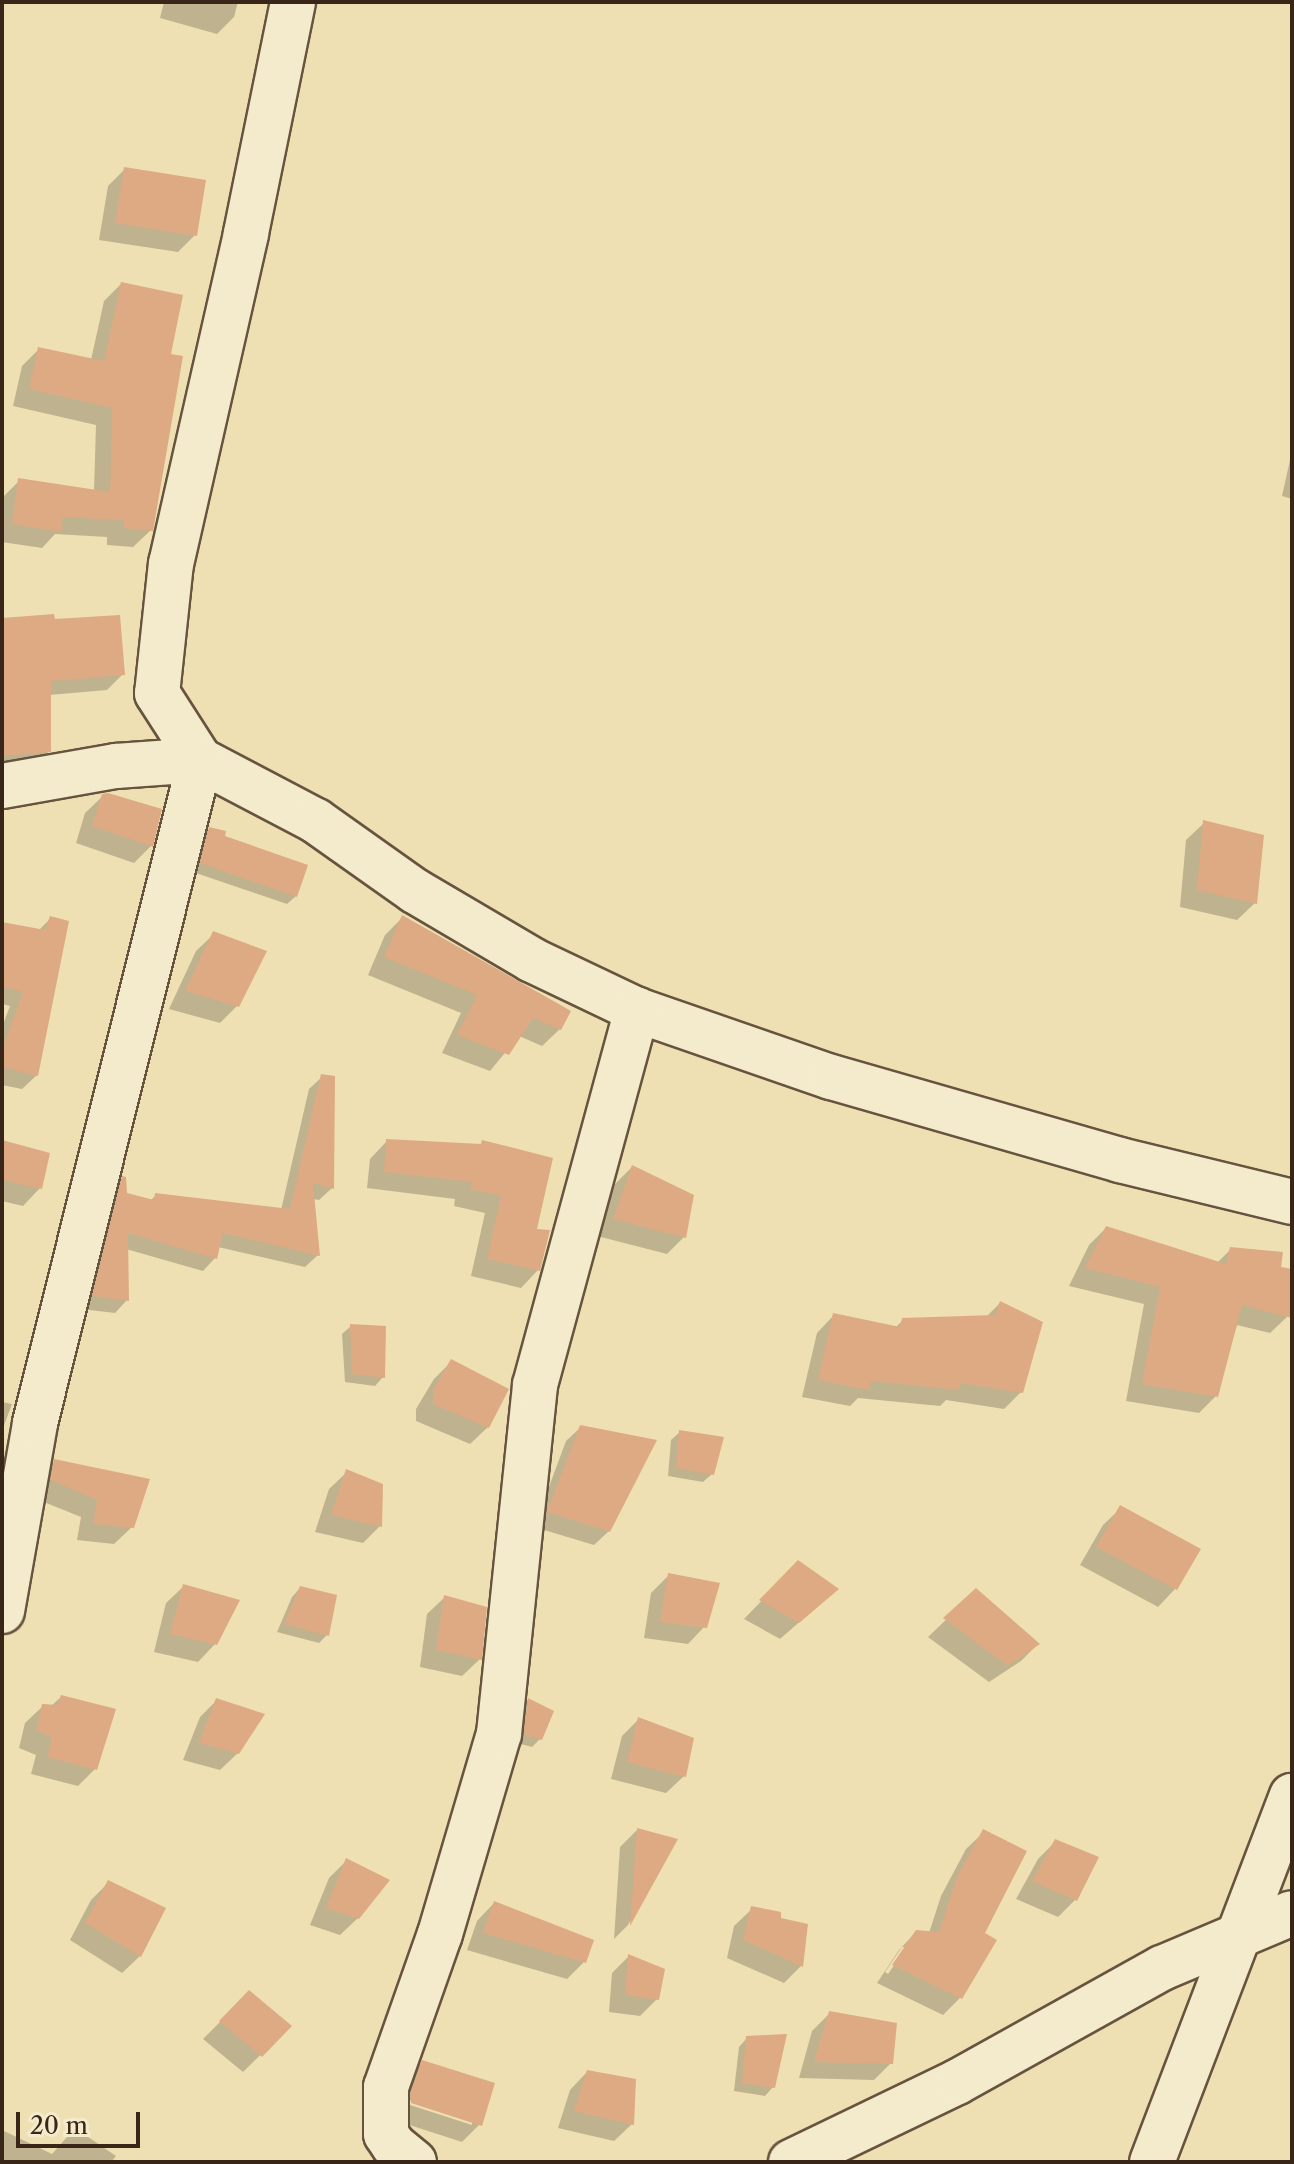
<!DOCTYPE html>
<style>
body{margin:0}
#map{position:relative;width:1294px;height:2164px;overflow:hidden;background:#eee0b2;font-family:"Libre Caslon Text",serif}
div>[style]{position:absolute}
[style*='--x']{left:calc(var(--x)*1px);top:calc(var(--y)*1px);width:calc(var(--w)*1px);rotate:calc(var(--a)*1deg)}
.shadow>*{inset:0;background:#0003}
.building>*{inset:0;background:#ddaa83}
.roads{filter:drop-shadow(2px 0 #67543f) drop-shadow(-2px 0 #67543f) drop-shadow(0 2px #67543f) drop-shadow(0 -2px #67543f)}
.minor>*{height:44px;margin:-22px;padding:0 22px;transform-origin:22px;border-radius:22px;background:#f4ebcd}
span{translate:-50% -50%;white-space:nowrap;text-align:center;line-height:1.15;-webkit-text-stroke:8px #f4ebcd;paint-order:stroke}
.frame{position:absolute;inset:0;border:4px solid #3a2619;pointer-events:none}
.scale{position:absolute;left:16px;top:2112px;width:124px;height:36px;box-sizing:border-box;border:4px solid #3a2619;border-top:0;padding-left:10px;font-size:24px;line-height:28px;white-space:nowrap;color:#3a2619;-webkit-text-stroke:6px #f4ebcd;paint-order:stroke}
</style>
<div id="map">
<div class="shadow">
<i style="clip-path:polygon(164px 2px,238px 2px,234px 17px,217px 34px,160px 18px)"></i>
<i style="clip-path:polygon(125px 169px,195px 235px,178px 252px,99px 240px,108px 186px)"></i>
<i style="clip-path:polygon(121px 284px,168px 355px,151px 530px,133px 547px,107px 545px,107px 537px,55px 534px,42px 548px,2px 542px,2px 498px,19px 481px,94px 491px,96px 425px,13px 406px,22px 366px,39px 349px,91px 360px,104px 301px)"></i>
<i style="clip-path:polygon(1292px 451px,1292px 499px,1282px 496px)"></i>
<i style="clip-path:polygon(2px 627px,123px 674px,107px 690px,49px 695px,49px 751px,33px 767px,2px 768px)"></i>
<i style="clip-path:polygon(103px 796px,151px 846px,134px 863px,76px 843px,85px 813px)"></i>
<i style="clip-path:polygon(1204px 823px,1255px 903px,1237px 920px,1180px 907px,1186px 840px)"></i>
<i style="clip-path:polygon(210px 829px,222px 838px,296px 896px,287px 904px,193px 872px,201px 837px)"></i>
<i style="clip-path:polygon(51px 918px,37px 1075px,22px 1089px,2px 1085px,2px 1027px,10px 1006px,2px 1004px,2px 928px,38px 931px)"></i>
<i style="clip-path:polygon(402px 918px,560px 1029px,542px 1046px,519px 1036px,490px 1071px,442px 1053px,461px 1013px,368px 975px,385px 935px)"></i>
<i style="clip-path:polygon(214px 934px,237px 1006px,220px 1023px,169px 1009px,196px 951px)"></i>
<i style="clip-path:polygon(322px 1077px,332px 1188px,319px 1200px,313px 1199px,318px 1255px,305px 1267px,218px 1247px,215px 1258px,203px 1271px,126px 1249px,127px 1300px,115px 1313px,81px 1309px,110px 1191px,123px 1178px,125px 1195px,150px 1201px,156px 1195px,281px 1210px,309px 1089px)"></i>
<i style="clip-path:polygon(387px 1141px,479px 1146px,482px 1142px,534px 1231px,538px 1270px,521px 1288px,471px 1276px,485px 1213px,454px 1206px,455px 1199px,367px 1188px,370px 1159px)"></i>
<i style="clip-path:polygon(2px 1142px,40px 1188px,23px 1206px,2px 1201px)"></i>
<i style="clip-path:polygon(632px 1167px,684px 1237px,667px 1254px,597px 1236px,615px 1184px)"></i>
<i style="clip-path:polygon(1106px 1228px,1217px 1263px,1231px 1249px,1278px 1269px,1292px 1271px,1292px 1305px,1288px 1316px,1270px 1333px,1237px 1325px,1216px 1396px,1199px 1413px,1126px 1401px,1144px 1304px,1069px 1286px,1089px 1245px)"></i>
<i style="clip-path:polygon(1000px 1303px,1021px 1392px,1004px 1409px,946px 1400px,940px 1406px,858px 1398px,850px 1406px,802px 1397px,817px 1333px,834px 1315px,895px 1328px,903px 1320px,986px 1317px)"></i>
<i style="clip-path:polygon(351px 1326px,383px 1377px,375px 1386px,345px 1382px,342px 1334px)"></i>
<i style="clip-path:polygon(451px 1362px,488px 1427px,470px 1444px,416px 1421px,416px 1409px,434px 1379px)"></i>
<i style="clip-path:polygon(2px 1402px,12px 1404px,2px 1431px)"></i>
<i style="clip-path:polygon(581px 1427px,609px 1531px,594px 1545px,534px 1527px,566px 1441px)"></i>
<i style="clip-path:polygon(680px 1432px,712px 1474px,703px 1482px,668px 1476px,671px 1440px)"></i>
<i style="clip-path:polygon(55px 1462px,132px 1527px,114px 1544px,77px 1540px,81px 1517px,34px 1498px,37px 1479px)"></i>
<i style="clip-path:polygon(347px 1472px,380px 1526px,363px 1543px,315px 1532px,329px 1489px)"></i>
<i style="clip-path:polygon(1121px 1508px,1198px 1549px,1175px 1589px,1158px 1607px,1080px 1565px,1103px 1525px)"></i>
<i style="clip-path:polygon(798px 1563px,836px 1590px,780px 1639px,744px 1619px)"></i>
<i style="clip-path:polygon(669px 1575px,705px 1626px,688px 1644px,644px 1638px,651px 1593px)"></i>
<i style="clip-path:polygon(184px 1586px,215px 1644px,198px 1662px,154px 1652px,166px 1603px)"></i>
<i style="clip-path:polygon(300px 1588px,327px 1635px,319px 1643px,277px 1632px,292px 1597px)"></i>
<i style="clip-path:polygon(976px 1591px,1038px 1644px,1021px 1661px,989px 1682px,928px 1637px)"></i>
<i style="clip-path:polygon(445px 1597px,480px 1659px,462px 1676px,420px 1667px,427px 1614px)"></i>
<i style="clip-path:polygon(61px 1697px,95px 1769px,78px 1786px,31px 1774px,36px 1755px,19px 1748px,25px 1723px,43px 1706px,51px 1706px)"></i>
<i style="clip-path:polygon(217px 1700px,238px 1753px,220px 1770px,183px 1760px,200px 1717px)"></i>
<i style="clip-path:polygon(528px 1700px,540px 1739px,532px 1747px,517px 1743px,520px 1708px)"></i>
<i style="clip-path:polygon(639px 1719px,684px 1776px,666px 1793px,611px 1779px,622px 1736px)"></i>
<i style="clip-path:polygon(637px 1830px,675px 1840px,628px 1925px,614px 1939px,620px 1847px)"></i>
<i style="clip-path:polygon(evenodd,984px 1832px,982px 1934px,960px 1998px,943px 2015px,877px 1983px,899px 1950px,916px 1932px,929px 1933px,941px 1896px,966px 1849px,984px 1832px,902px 1947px,907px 1947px,888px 1974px,885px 1972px,902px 1947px)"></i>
<i style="clip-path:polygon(1056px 1841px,1075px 1900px,1058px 1917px,1016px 1899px,1038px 1859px)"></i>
<i style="clip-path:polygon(346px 1861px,358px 1918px,340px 1935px,310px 1925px,329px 1878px)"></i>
<i style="clip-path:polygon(108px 1883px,163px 1909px,140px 1956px,122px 1973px,70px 1940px,91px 1900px)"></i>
<i style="clip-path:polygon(494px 1903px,584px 1962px,567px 1979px,467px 1950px,477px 1921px)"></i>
<i style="clip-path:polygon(752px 1909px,801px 1966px,784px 1983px,727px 1958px,734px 1926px)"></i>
<i style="clip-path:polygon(629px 1956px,657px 1999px,640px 2016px,609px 2012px,612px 1973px)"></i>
<i style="clip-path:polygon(249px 1993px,289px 2027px,243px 2072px,203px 2039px)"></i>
<i style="clip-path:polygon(830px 2013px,891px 2063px,874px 2080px,799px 2078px,812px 2031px)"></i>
<i style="clip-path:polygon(747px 2038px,773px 2087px,765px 2096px,734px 2091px,739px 2047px)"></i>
<i style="clip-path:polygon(evenodd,423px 2062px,480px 2124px,462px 2142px,394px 2120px,405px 2079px,423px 2062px,402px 2098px,472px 2120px,472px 2125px,401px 2102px,402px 2098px)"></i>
<i style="clip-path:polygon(587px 2072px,632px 2124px,614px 2141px,558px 2128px,570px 2090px)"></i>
<i style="clip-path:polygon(75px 2128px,116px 2156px,111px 2162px,2px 2162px,2px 2130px,52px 2154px)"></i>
</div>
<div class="building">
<i style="clip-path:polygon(124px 167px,206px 180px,197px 236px,115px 223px)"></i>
<i style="clip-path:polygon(121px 282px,183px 295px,171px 354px,183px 356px,153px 531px,123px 528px,124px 520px,63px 517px,61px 532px,12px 524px,18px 478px,110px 492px,112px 408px,29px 389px,38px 347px,104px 361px)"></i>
<i style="clip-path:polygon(54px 614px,55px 619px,120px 615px,125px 675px,51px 681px,51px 752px,2px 756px,2px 618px)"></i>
<i style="clip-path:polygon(108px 793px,162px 809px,153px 847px,92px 826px,102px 794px)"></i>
<i style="clip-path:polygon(1203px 820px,1264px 835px,1257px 904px,1197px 890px)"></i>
<i style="clip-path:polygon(209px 827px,226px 831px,225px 836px,308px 865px,297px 897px,200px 863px)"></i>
<i style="clip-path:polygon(402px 915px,571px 1011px,561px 1030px,533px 1018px,509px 1055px,457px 1035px,477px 995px,384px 957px)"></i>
<i style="clip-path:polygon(50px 916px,69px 921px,38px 1076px,2px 1067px,2px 1050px,23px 992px,2px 987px,2px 922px,45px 930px)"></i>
<i style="clip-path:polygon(213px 931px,267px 951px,239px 1007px,185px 991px)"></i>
<i style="clip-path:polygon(321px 1074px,335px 1076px,334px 1189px,313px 1183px,320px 1256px,223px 1233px,217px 1259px,128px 1233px,129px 1301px,92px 1296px,122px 1176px,126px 1177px,127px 1193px,154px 1200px,155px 1193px,290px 1209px)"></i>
<i style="clip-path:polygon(386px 1139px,481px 1144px,482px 1140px,553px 1158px,537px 1229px,550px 1230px,540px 1271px,487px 1259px,501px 1196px,470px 1189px,472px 1182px,384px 1172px)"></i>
<i style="clip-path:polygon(2px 1140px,50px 1153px,42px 1189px,2px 1180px)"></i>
<i style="clip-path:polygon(632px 1165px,694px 1195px,686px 1238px,613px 1219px)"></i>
<i style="clip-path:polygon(1106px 1226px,1226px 1264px,1230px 1247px,1283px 1252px,1281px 1267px,1292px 1269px,1292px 1318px,1242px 1305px,1218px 1397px,1142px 1384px,1160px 1287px,1085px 1268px)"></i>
<i style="clip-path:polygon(1000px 1301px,1043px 1322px,1023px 1393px,960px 1383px,959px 1390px,871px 1381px,869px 1390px,818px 1380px,833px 1313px,900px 1327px,902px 1318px,995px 1315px)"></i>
<i style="clip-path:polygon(350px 1324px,386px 1326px,385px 1378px,352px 1374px)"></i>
<i style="clip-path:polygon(451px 1359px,509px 1389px,489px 1428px,433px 1404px,433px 1390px)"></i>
<i style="clip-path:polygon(580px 1425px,657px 1440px,610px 1532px,547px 1512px)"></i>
<i style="clip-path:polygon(679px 1430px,724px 1437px,714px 1475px,676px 1468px)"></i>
<i style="clip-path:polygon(54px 1459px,150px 1479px,134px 1528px,93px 1524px,97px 1500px,50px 1480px)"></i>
<i style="clip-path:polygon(346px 1469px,383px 1484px,382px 1527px,331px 1515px)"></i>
<i style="clip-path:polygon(1120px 1505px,1201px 1549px,1177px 1590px,1096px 1547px)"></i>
<i style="clip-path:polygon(798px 1560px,839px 1589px,799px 1623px,759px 1600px)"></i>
<i style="clip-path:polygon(668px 1573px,720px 1583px,707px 1628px,660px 1622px)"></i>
<i style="clip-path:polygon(183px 1584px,240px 1600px,217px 1645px,170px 1634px)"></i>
<i style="clip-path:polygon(300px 1586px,337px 1595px,329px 1636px,284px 1624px)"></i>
<i style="clip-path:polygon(976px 1588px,1040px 1644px,1008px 1666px,943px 1618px)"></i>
<i style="clip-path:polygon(444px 1595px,487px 1607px,482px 1660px,436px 1650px)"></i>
<i style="clip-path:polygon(61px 1695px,116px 1709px,97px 1770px,47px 1757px,52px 1738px,36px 1730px,42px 1704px,58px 1705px)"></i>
<i style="clip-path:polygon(216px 1698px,265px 1714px,239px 1754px,199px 1743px)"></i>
<i style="clip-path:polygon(528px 1698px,554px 1711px,542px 1740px,524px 1735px)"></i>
<i style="clip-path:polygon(638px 1717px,694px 1738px,686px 1777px,627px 1762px)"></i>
<i style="clip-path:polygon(637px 1828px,678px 1839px,630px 1926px)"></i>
<i style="clip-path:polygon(983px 1829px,1027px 1851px,985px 1933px,997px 1940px,962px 1999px,892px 1965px,916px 1930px,939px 1932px,957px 1877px)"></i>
<i style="clip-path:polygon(1055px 1839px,1099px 1857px,1077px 1901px,1032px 1881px)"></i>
<i style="clip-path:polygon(346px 1858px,390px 1880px,359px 1919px,326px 1908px)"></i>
<i style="clip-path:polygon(108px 1880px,166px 1908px,141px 1957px,85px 1923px)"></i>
<i style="clip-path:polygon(494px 1901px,594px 1940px,586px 1963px,483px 1933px)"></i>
<i style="clip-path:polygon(751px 1906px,781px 1912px,781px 1918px,808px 1924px,803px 1967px,743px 1940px)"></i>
<i style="clip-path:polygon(628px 1954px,665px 1969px,659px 2000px,625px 1995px)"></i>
<i style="clip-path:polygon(249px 1990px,292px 2026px,262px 2057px,219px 2021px)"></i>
<i style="clip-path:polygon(829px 2011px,897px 2023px,893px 2064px,814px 2062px)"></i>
<i style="clip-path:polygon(787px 2034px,775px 2088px,742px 2083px,746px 2036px)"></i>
<i style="clip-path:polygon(422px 2060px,495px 2083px,482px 2126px,411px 2103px,411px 2091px)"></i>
<i style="clip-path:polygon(587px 2070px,636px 2079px,634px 2125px,574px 2111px)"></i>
</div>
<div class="roads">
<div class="minor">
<i style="--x:293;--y:2;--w:237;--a:101.5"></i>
<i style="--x:246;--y:234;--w:337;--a:102.8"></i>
<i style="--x:171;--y:563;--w:131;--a:96.1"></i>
<i style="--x:157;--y:693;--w:80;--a:57.3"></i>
<i style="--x:200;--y:760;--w:131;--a:27.7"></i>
<i style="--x:316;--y:821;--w:121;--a:35.3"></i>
<i style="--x:415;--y:891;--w:136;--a:30.5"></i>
<i style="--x:532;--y:960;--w:116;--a:25.5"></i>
<i style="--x:637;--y:1010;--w:205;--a:19.1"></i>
<i style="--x:831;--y:1077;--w:301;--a:16"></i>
<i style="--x:1120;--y:1160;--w:177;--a:13.7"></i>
<i style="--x:2;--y:786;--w:116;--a:-10"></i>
<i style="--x:116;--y:766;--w:84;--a:-4.1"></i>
<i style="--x:2;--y:1611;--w:191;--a:-80"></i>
<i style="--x:35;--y:1423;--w:683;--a:-76.02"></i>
<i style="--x:414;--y:2162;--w:26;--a:-141"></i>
<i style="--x:394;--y:2146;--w:14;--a:-124"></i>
<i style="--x:386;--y:2134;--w:47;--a:-90"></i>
<i style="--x:386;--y:2087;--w:162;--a:-70.6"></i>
<i style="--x:440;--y:1934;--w:209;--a:-73.6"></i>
<i style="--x:499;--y:1734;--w:351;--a:-84.1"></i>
<i style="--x:535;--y:1385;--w:389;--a:-74.8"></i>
<i style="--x:791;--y:2162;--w:184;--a:-25.7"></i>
<i style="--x:957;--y:2082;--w:235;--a:-29.1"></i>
<i style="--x:1162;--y:1968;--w:141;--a:-22.9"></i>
<i style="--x:1152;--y:2162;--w:392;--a:-69.1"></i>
</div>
</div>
<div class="frame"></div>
<div class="scale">20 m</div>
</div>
